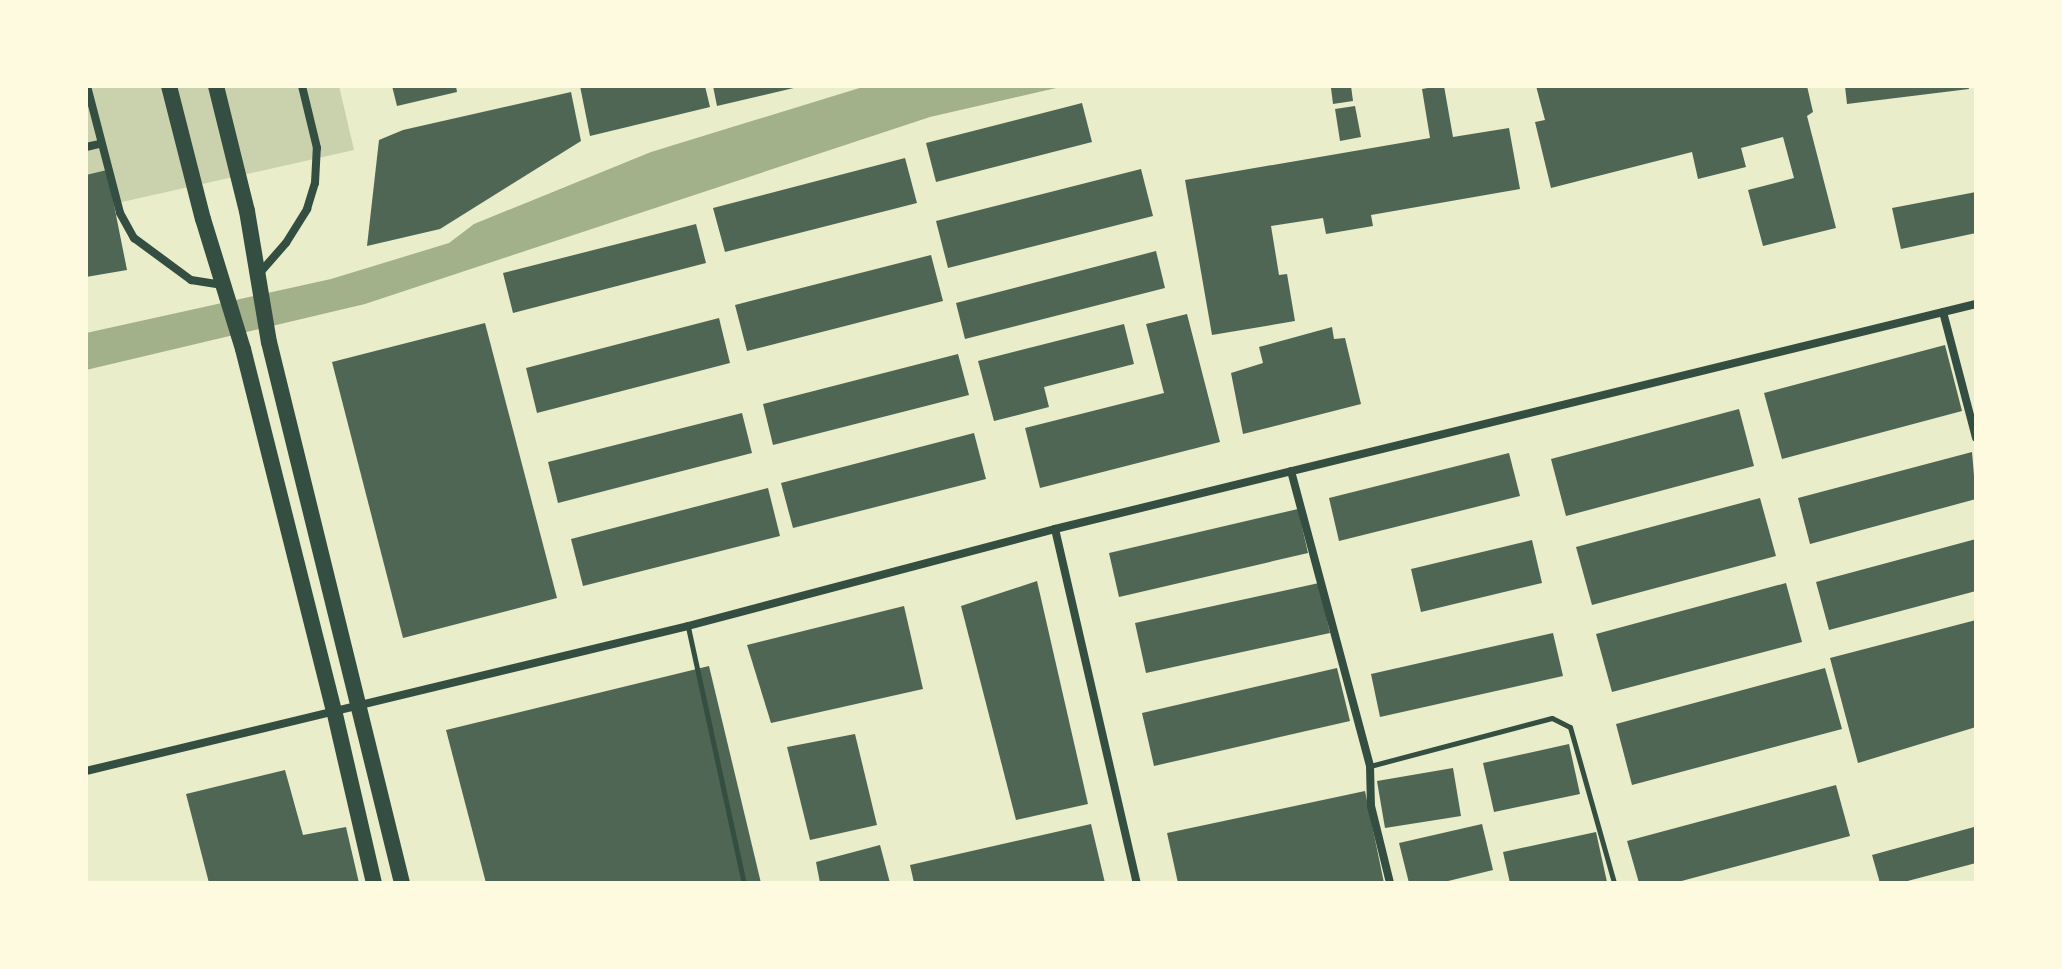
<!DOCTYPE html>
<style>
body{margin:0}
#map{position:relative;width:2062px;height:969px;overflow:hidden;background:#e9edc9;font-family:Montserrat,sans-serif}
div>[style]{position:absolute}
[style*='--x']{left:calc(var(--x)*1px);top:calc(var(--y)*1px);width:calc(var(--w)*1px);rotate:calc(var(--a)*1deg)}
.green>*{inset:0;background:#cad2ad}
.water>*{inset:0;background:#a3b18a}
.building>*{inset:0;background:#4f6655}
.service>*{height:5px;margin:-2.5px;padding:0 2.5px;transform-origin:2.5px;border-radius:2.5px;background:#344e41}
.minor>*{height:8px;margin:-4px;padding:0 4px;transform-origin:4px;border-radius:4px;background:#344e41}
.primary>*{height:16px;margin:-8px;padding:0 8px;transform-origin:8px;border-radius:8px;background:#344e41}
span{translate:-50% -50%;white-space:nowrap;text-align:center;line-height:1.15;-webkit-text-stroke:6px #fefae0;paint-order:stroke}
.frame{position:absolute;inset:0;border:88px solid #fefae0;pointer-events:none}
</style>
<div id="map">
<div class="green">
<i style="clip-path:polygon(86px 86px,339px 86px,354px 150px,86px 210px)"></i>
</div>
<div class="water">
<i style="clip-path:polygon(866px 86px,1065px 86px,930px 117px,365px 304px,86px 370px,86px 333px,331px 279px,449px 243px,474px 224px,651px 152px)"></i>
</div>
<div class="building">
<i style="clip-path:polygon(392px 86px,456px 86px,457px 92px,397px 106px)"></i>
<i style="clip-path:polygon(580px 86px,705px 86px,710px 107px,590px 136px)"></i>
<i style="clip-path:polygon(713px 86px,798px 86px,798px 87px,717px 106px)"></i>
<i style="clip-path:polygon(1351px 86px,1353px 101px,1333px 104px,1331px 88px)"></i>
<i style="clip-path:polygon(1439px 86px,1444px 86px,1453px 137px,1509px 128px,1520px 189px,1371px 215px,1373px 226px,1326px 234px,1323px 218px,1271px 226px,1279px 275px,1287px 274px,1295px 321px,1212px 335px,1185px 180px,1430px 138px,1422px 89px)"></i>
<i style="clip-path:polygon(1536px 86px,1807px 86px,1813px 112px,1807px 116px,1836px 228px,1763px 246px,1748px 190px,1794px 178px,1783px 137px,1741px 148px,1746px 167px,1698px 179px,1692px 152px,1551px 188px,1535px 122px,1545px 120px)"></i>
<i style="clip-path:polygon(1845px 86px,1968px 86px,1969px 89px,1847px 104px)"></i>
<i style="clip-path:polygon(571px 92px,581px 141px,440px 229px,367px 246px,379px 140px,403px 130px)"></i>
<i style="clip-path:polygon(1082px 103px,1092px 142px,936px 182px,926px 143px)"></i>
<i style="clip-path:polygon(1355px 106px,1361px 137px,1340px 141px,1335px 109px)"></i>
<i style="clip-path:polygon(905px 158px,917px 203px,725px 252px,713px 208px)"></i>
<i style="clip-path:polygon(1141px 169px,1153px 216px,948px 268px,936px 221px)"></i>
<i style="clip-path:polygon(107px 170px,127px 270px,86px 277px,86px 175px)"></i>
<i style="clip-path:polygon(1976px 192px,1976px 233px,1901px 249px,1892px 208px)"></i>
<i style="clip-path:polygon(696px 224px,706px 263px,513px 313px,503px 273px)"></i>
<i style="clip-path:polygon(1156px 251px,1165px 288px,965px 339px,956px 303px)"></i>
<i style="clip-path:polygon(931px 255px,943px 301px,747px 351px,735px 305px)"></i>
<i style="clip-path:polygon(1187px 314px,1220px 442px,1040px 488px,1025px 428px,1164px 393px,1146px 324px)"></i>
<i style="clip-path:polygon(719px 318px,730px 363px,537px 413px,526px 368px)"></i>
<i style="clip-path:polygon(485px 323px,557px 598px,403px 638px,332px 362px)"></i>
<i style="clip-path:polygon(1124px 324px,1134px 364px,1044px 387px,1049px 407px,994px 421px,978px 361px)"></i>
<i style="clip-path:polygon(1332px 327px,1334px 339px,1345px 338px,1361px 404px,1243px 434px,1231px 373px,1263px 363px,1259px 347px)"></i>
<i style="clip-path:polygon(1945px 345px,1962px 411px,1782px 459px,1764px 393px)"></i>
<i style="clip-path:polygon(958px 354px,969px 395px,773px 445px,763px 404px)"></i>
<i style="clip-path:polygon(1739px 409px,1754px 466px,1566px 516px,1551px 459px)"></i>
<i style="clip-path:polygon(742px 413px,752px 453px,558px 503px,548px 462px)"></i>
<i style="clip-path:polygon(974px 433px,986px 479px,793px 528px,781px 483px)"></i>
<i style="clip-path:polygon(1972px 452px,1976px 499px,1810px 544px,1798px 498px)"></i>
<i style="clip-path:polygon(1509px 453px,1520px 496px,1339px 541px,1329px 498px)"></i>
<i style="clip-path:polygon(768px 488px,780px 536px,583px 586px,571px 539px)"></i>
<i style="clip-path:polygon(1760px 498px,1776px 556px,1592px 605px,1576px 547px)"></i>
<i style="clip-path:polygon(1298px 509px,1308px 553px,1119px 597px,1109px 553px)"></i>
<i style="clip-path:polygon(1976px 539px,1976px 591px,1829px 630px,1816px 582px)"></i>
<i style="clip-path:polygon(1532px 540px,1542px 583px,1421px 612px,1411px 569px)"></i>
<i style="clip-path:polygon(1037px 581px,1088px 804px,1016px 820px,961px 606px)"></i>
<i style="clip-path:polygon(1319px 583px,1330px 633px,1146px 673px,1135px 623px)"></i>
<i style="clip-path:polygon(1786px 583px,1802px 642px,1612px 692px,1596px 634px)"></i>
<i style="clip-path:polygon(904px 606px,923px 689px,771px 723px,747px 645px)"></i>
<i style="clip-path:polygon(1976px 620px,1976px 727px,1858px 763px,1830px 658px)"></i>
<i style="clip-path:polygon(1553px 633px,1563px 676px,1380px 717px,1371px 674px)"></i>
<i style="clip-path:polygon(709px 666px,761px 883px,486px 883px,446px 730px)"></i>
<i style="clip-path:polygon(1337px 668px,1350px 721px,1154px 766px,1142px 713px)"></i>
<i style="clip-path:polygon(1825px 668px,1842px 729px,1632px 785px,1616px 724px)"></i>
<i style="clip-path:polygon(855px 734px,877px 825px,810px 840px,787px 747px)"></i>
<i style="clip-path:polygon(1569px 744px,1580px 794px,1494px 812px,1483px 763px)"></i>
<i style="clip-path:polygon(1453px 768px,1461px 816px,1385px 828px,1377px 781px)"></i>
<i style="clip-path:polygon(285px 770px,303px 835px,346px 827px,359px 883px,209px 883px,186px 794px)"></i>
<i style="clip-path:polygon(1836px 785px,1850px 836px,1674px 883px,1639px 883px,1627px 841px)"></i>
<i style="clip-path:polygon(1365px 791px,1384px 883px,1178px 883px,1167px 833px)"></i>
<i style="clip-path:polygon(1091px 824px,1105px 883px,914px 883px,910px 865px)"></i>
<i style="clip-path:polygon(1482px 824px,1493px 870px,1440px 883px,1409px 883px,1399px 843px)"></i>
<i style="clip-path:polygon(1974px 827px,1976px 863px,1900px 883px,1880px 883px,1872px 855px)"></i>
<i style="clip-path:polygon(1596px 832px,1607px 882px,1510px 883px,1503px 852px)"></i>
<i style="clip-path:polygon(880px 845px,890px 883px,820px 883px,816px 862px)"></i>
</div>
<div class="service">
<i style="--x:688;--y:627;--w:262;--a:77.7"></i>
<i style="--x:1370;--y:766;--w:188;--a:-14.8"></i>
<i style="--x:1552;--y:718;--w:20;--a:27"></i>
<i style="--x:1570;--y:727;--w:162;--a:74.2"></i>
</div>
<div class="minor">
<i style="--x:87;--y:86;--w:131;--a:75.4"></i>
<i style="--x:120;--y:213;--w:29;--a:61"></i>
<i style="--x:134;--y:238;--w:71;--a:36.4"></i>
<i style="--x:191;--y:280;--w:32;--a:9"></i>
<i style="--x:86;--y:147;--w:13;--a:-13"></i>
<i style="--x:257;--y:276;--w:44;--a:-48.7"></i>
<i style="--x:286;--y:243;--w:40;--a:-58"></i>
<i style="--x:307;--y:209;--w:27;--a:-73"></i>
<i style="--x:315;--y:183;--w:35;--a:-87"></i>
<i style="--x:317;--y:148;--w:64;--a:-103.6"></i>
<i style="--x:1943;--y:312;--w:130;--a:75.3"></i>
<i style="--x:1291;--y:471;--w:305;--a:75"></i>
<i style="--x:1370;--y:766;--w:40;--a:88.6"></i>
<i style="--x:1371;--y:806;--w:79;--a:76.1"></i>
<i style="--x:1055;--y:529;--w:363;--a:77"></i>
<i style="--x:86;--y:771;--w:619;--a:-13.54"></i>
<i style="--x:688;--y:626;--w:380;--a:-14.8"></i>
<i style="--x:1055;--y:529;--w:948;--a:-13.73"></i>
</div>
<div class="primary">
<i style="--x:169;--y:86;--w:137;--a:75.7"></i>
<i style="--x:203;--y:219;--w:136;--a:72.9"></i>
<i style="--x:243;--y:349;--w:372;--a:75.9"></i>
<i style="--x:334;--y:710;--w:178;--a:77"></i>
<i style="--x:216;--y:86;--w:129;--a:76.1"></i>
<i style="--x:247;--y:211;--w:133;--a:80.5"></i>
<i style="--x:269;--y:342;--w:557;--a:76.19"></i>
</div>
<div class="frame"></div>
</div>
